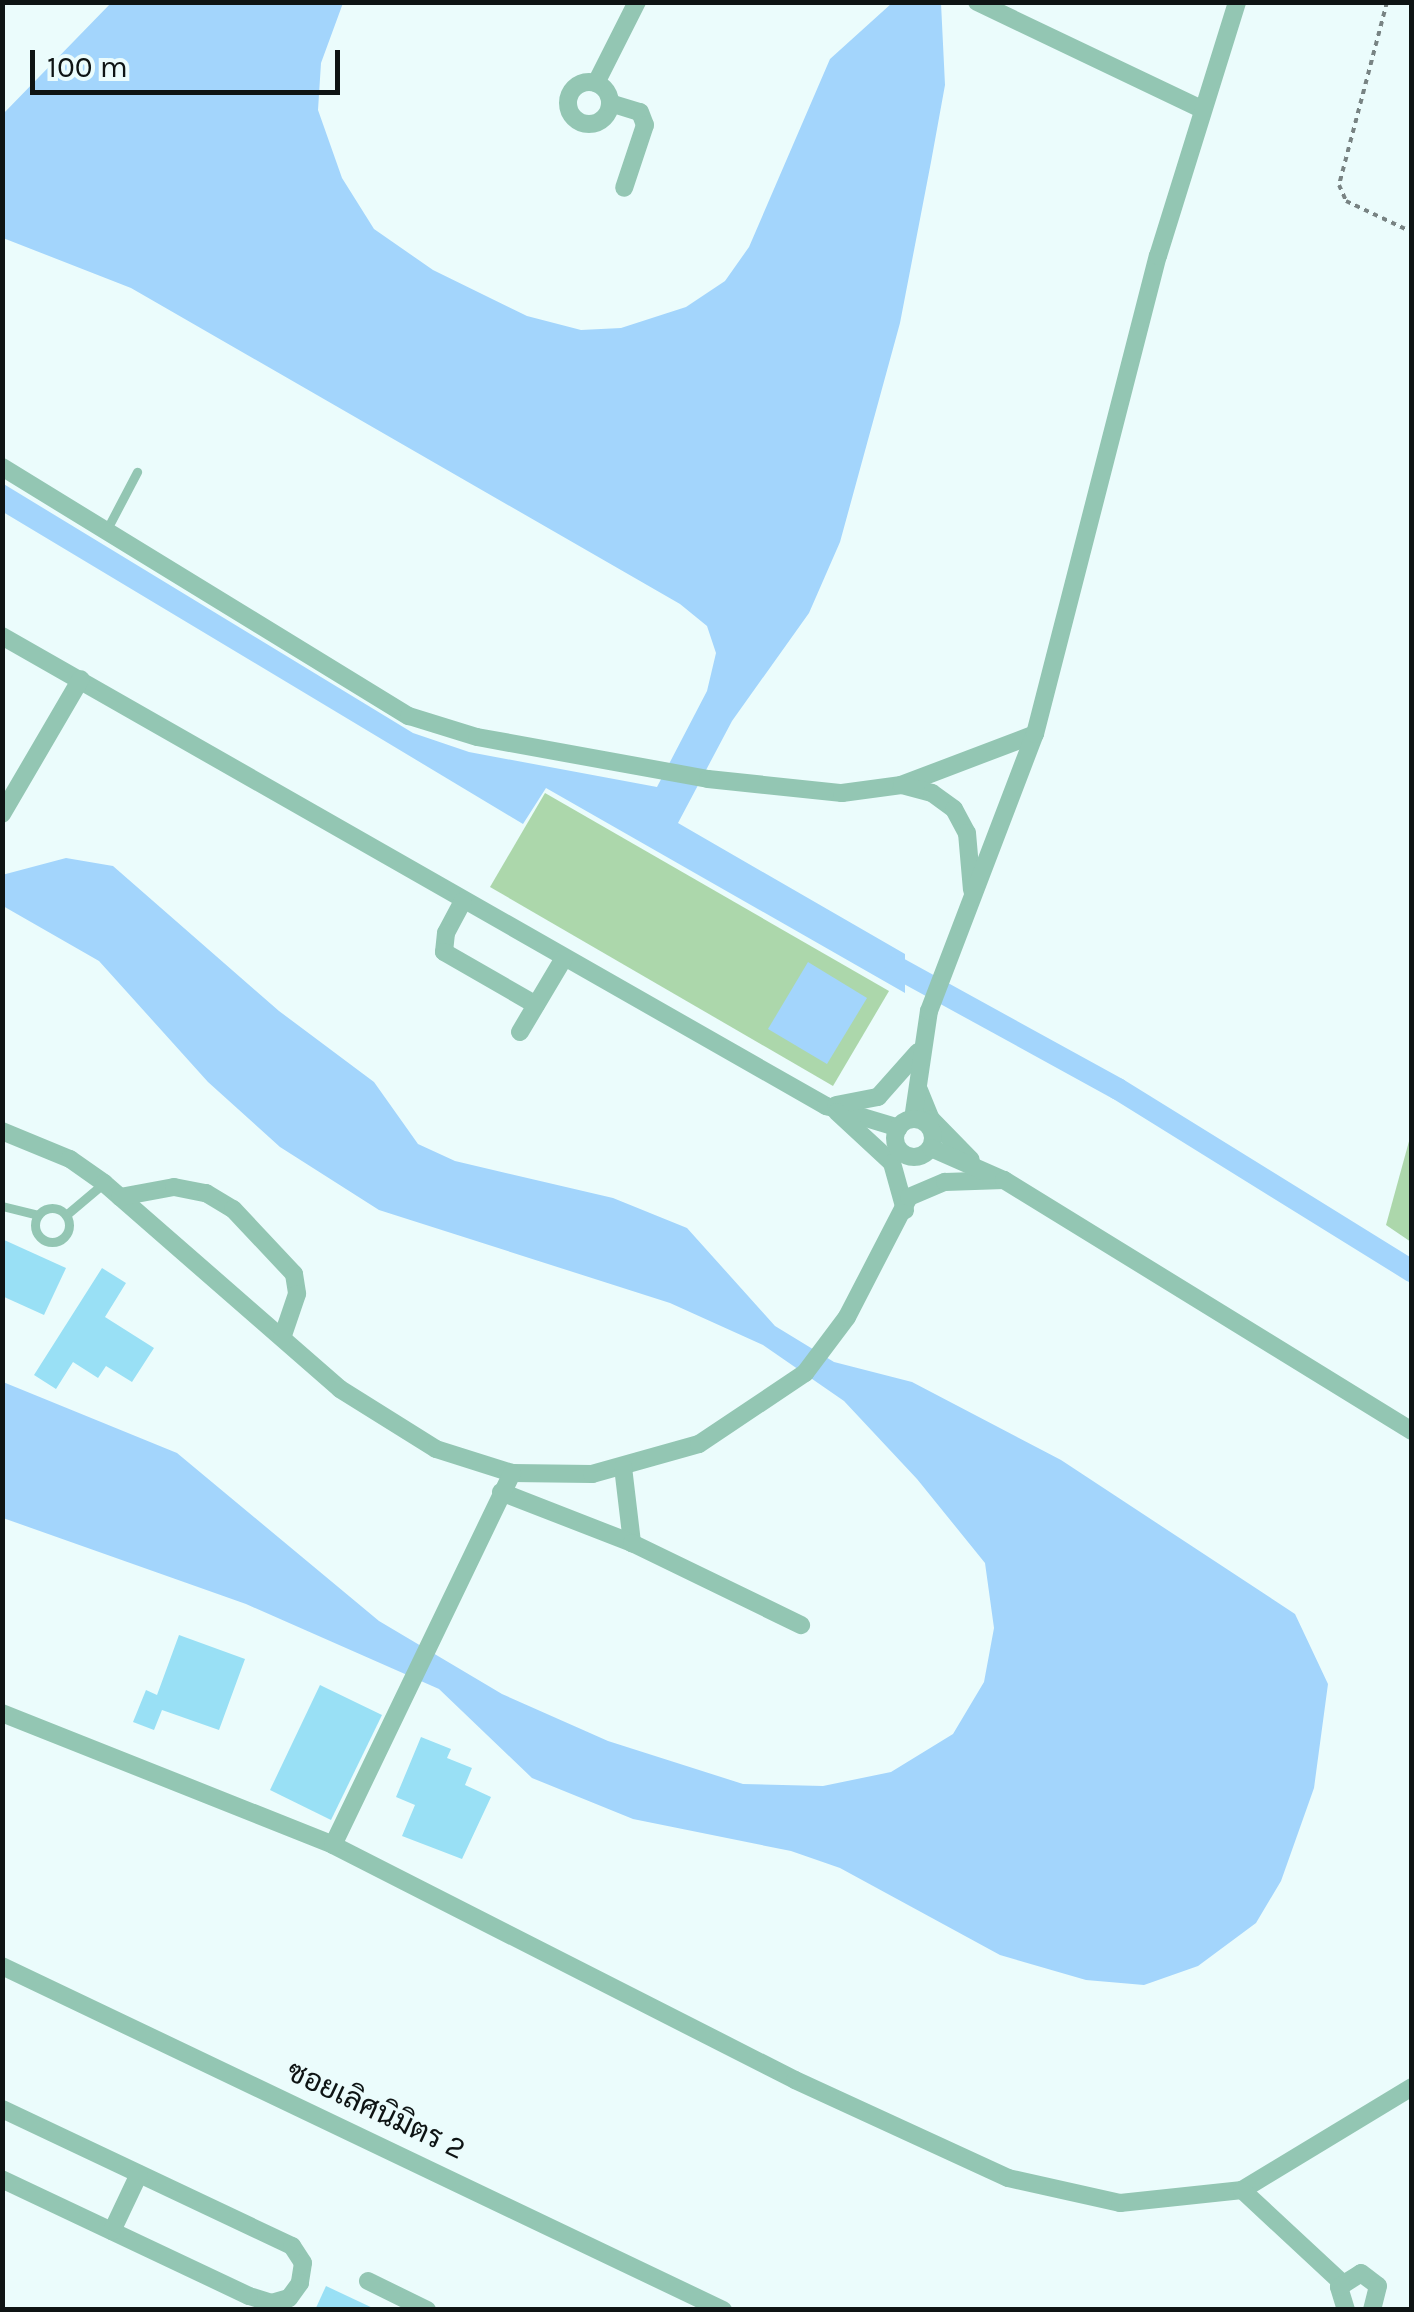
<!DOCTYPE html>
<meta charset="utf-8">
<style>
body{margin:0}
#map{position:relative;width:1414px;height:2312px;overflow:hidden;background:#ebfcfc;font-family:Karla,Sarabun,sans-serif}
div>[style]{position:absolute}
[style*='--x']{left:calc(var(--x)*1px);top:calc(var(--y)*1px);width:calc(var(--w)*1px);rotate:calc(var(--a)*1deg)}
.green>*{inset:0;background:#acd7ab}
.water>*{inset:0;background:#a3d5fc}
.canal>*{height:22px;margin:-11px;padding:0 11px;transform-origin:11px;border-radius:11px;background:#a3d5fc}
.building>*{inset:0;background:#99e0f5}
.path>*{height:4px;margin-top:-2px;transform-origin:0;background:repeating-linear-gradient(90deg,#788383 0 5px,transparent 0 10px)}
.lane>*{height:9px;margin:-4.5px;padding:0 4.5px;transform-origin:4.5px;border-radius:4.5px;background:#93c6b3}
.lane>.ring{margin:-4.5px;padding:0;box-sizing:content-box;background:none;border:9px solid #93c6b3;border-radius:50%}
.street>*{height:18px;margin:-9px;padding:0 9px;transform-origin:9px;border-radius:9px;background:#93c6b3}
.street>.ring{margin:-9px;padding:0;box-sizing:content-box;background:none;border:18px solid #93c6b3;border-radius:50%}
span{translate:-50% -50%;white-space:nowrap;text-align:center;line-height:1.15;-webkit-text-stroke:8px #ebfcfc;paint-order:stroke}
.street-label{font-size:30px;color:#0e1414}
.frame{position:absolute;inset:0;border:5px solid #0e1414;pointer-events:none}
.scale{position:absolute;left:30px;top:50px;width:310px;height:45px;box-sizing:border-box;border:5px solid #0e1414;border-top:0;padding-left:12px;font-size:30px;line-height:35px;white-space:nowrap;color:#0e1414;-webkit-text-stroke:8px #ebfcfc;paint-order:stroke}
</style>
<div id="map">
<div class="green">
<i style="clip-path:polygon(545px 793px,889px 991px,833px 1086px,490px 887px)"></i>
<i style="clip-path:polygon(1411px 1134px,1411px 1242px,1386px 1225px)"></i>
</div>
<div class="water">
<i style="clip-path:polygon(111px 3px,343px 3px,321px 63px,318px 110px,342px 178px,374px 229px,433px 270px,527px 316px,581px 330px,621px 328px,686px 307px,725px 281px,749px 247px,830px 59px,892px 3px,941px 3px,945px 85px,931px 162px,900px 323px,840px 542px,809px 613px,732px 721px,678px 823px,905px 954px,905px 993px,546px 788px,523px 824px,3px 512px,2px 483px,413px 733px,469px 752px,657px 787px,707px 691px,716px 653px,707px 626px,680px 604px,131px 288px,3px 238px,3px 114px)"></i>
<i style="clip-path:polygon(66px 858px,113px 866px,279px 1011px,374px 1082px,418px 1144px,455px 1161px,613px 1198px,687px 1228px,775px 1326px,834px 1362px,912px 1382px,1061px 1460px,1295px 1614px,1328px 1684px,1314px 1788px,1281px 1881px,1256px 1923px,1198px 1966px,1144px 1985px,1086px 1980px,1000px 1955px,840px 1868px,791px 1851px,633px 1819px,532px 1778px,439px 1689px,246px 1604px,3px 1518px,3px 1382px,177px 1453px,379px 1621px,502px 1694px,608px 1741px,743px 1784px,823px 1786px,891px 1772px,953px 1734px,984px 1682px,994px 1628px,985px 1563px,917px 1479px,844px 1401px,763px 1345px,670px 1303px,379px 1210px,280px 1147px,208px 1082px,99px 961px,3px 906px,2px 875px)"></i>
<i style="clip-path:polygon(808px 962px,867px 998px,827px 1064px,768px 1029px)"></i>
</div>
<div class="canal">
<i style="--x:896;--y:967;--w:253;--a:28.8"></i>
<i style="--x:1118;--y:1089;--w:346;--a:31.8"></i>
</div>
<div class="building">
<i style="clip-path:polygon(2px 1239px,66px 1268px,44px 1315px,2px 1296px)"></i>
<i style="clip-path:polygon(102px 1268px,126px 1283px,105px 1317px,154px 1348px,132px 1382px,106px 1366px,98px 1378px,73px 1362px,56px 1389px,34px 1375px)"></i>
<i style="clip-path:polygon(179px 1635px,245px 1659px,219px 1730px,162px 1710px,154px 1730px,133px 1722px,146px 1690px,157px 1695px)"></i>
<i style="clip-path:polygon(320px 1685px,382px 1715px,331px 1820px,270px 1790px)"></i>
<i style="clip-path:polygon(421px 1737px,451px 1749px,447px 1758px,472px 1768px,465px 1785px,491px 1797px,462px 1859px,402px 1836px,415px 1805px,396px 1797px)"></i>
<i style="clip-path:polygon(326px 2286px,377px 2310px,315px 2310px)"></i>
</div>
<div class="path">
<i style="--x:1387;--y:2;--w:189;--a:104.7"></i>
<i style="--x:1339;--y:185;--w:17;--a:66"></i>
<i style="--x:1346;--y:201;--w:73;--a:25.2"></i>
</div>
<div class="lane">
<i style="--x:106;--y:531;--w:67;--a:-62.3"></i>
<i style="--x:2;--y:1206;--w:37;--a:14"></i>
<i class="ring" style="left:35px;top:1208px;width:25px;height:25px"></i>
<i style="--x:66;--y:1215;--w:50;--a:-40.1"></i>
</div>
<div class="street">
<i style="--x:977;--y:2;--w:246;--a:25.5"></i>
<i class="ring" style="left:568px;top:82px;width:24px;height:24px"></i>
<i style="--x:596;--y:83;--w:91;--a:-63.2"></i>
<i style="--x:610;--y:103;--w:31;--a:17"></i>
<i style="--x:640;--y:112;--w:14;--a:69"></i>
<i style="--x:645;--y:125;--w:66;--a:108.4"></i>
<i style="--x:2;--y:467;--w:477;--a:31.5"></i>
<i style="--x:409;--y:716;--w:71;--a:17.2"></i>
<i style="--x:477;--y:737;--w:235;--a:10.3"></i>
<i style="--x:708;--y:779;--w:135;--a:6"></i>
<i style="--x:842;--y:793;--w:60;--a:-7.7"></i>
<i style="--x:901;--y:785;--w:143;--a:-20.8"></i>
<i style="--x:2;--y:636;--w:949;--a:29.7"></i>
<i style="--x:826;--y:1106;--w:76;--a:16.8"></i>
<i style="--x:902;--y:785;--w:31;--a:15"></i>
<i style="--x:932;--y:793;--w:27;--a:36"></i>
<i style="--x:954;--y:809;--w:27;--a:62"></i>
<i style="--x:967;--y:833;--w:57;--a:85"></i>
<i style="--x:2;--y:814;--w:156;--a:-59.7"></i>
<i style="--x:463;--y:901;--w:36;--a:118"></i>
<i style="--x:446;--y:933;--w:19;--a:96"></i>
<i style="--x:444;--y:952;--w:106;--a:29.9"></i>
<i style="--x:520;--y:1032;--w:86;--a:-59.3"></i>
<i style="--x:919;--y:1090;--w:31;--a:68"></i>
<i style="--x:931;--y:1119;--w:57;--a:45.7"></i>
<i style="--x:836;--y:1105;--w:43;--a:-10.8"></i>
<i style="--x:878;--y:1097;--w:60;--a:-48.4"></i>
<i style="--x:837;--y:1112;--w:75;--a:42.8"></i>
<i style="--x:892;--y:1163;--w:49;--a:74.5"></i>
<i style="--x:913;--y:1119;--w:109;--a:-81.6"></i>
<i style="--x:929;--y:1011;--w:297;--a:-69.1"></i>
<i style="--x:1035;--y:734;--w:494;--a:-75.6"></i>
<i style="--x:1158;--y:256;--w:266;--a:-72.7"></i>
<i class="ring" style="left:895px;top:1119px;width:20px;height:20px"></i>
<i style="--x:2;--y:1131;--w:74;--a:22.4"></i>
<i style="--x:70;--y:1159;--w:42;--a:35.2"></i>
<i style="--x:104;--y:1183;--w:313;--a:41.1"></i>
<i style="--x:340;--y:1389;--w:113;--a:32"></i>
<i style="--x:436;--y:1449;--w:80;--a:17.5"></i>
<i style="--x:512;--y:1473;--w:80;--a:0.7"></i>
<i style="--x:592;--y:1474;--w:111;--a:-15.7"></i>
<i style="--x:699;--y:1444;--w:128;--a:-33.8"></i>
<i style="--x:805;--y:1373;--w:70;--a:-53.1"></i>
<i style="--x:847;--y:1317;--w:135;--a:-62.7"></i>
<i style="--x:909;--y:1197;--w:39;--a:-23"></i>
<i style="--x:945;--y:1182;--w:59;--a:-1.9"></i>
<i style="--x:931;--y:1148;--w:80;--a:23.7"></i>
<i style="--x:1004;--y:1180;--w:479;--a:31.6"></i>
<i style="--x:120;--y:1197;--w:55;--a:-10.5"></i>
<i style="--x:174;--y:1187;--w:33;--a:11"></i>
<i style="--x:206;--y:1193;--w:31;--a:31"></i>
<i style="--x:233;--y:1209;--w:89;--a:46.8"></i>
<i style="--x:294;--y:1274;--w:20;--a:81"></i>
<i style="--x:297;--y:1294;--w:46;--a:108.8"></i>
<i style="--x:623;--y:1467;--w:77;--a:83.2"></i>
<i style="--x:501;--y:1492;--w:141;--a:21.3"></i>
<i style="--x:632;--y:1543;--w:188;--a:25.9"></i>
<i style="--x:2;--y:1713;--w:356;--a:21.7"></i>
<i style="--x:333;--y:1845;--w:518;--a:26.96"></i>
<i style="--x:795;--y:2080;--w:234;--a:24.7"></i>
<i style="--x:1008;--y:2178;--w:115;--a:12.6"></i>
<i style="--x:1120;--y:2203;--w:123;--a:-6.1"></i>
<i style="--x:1242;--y:2190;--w:199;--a:-31.2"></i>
<i style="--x:333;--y:1845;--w:413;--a:-64.3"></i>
<i style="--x:2;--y:1966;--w:799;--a:25.51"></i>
<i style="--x:2;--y:2109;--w:321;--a:25.3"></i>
<i style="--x:292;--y:2246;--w:20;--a:57"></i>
<i style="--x:303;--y:2263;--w:20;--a:99"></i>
<i style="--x:300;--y:2283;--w:19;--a:126"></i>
<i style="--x:289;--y:2298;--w:18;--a:164"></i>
<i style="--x:272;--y:2303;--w:24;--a:-163"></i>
<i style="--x:249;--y:2296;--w:273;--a:-154.7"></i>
<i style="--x:1242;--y:2190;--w:135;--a:42.9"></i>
<i style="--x:112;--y:2231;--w:63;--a:-64.7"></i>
<i style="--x:368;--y:2281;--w:66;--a:26.2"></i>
<i style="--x:1346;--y:2310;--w:24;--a:-107"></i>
<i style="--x:1339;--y:2287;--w:26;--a:-32"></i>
<i style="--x:1361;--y:2273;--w:21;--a:37"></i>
<i style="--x:1378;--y:2286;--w:25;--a:104"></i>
</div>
<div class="street-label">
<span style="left:376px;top:2110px;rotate:25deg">ซอยเลิศนิมิตร 2</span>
</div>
<div class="frame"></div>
<div class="scale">100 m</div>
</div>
